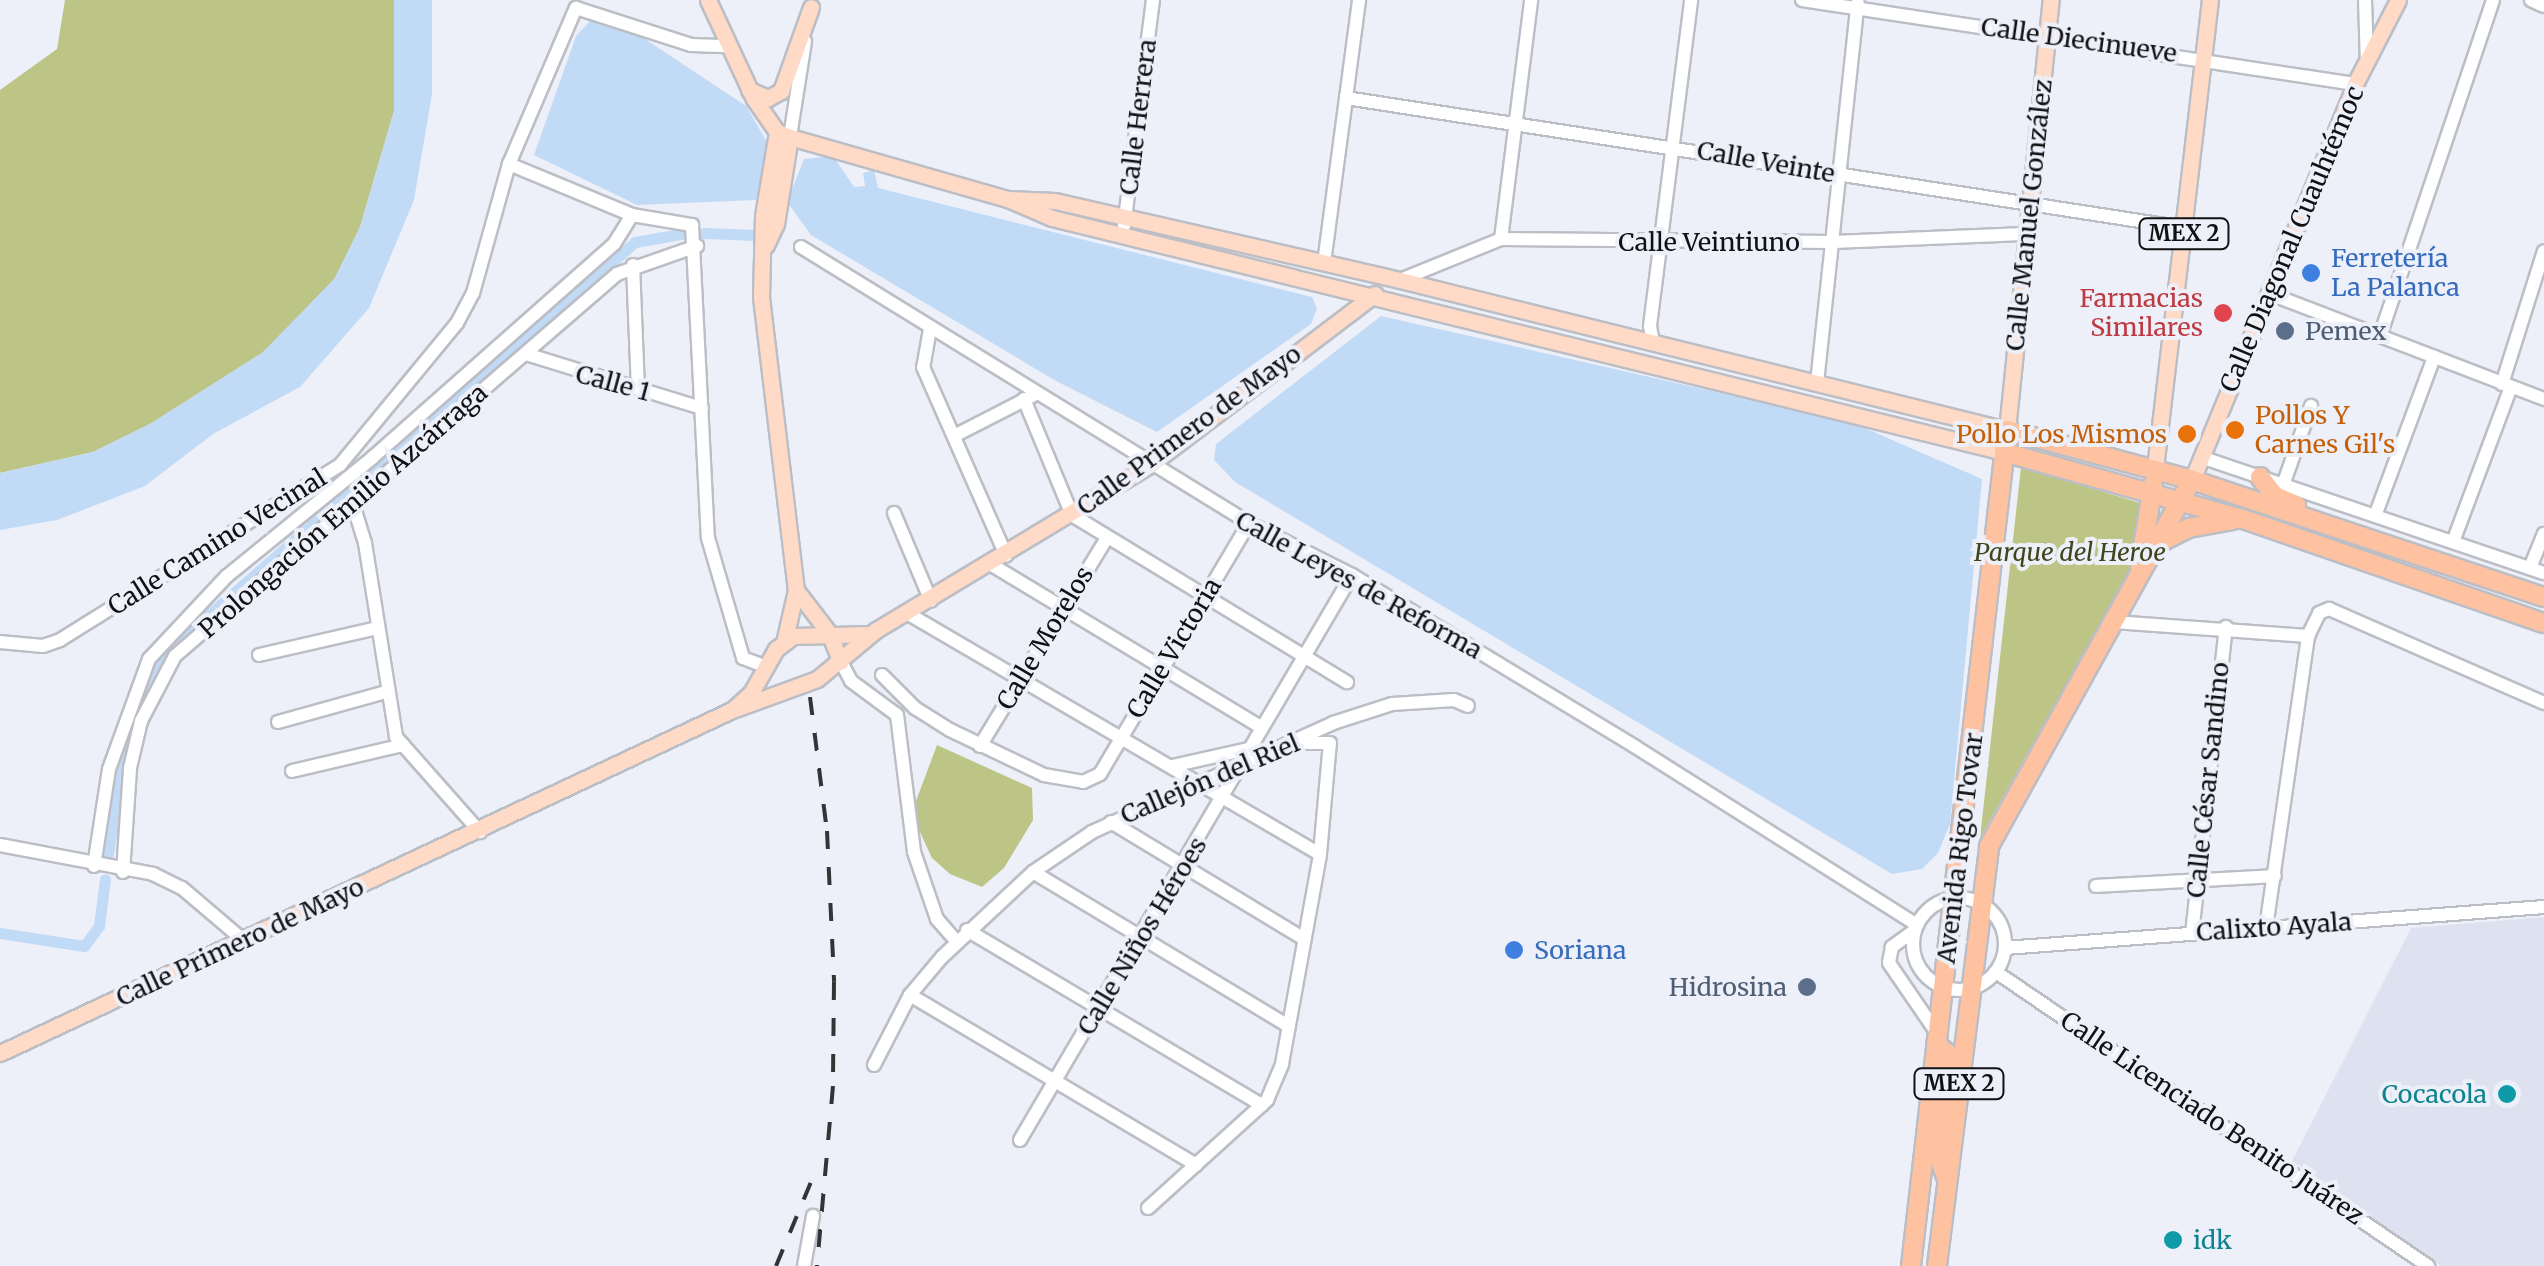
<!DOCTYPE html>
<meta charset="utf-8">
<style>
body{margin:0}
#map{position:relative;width:2544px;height:1266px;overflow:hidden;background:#eef0f9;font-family:Merriweather,serif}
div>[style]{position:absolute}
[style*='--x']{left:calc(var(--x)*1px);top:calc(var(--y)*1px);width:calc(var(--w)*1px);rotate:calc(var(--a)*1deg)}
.built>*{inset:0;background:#dee2f0}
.green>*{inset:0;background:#bcc586}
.water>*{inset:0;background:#c1daf6}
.canal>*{height:11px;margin:-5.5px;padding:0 5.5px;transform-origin:5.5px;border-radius:5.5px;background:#c1daf6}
.roads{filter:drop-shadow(2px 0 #bcbec6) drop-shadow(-2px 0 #bcbec6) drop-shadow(0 2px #bcbec6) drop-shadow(0 -2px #bcbec6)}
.minor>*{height:12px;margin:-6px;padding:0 6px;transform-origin:6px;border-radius:6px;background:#fff}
.minor>.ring{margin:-6px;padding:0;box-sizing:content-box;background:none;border:12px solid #fff;border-radius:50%}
.major>*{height:15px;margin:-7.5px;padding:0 7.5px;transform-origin:7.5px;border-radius:7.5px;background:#ffdac6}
.highway>*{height:18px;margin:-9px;padding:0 9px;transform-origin:9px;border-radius:9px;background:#ffc2a0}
.rail>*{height:4px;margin-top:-2px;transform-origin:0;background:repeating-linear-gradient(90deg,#343438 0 18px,transparent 0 36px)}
.dots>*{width:28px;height:28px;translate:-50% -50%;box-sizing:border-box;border:5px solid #eef0f9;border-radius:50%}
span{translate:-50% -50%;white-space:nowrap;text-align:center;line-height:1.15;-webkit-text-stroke:8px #eef0f9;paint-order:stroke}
.shield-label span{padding:2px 8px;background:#eef0f9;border:2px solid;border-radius:8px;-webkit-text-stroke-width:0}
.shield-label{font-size:22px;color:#111114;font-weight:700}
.street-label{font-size:25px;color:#111114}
.shop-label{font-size:25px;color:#366cbe}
.left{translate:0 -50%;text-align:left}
.health-label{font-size:25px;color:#be3a42}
.right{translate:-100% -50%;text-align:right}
.service-label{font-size:25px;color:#4e5e75}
.food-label{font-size:25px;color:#c56008}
.park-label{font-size:25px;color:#41451e;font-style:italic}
.culture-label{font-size:25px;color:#0d838f}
</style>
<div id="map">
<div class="built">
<i style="clip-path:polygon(2544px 917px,2544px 1266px,2441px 1266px,2292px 1161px,2411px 928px)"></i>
</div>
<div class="green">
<i style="clip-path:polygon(65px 0,394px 0,394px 111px,360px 227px,335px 278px,302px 318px,262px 353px,150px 424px,93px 452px,0 473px,0 90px,57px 49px)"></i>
<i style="clip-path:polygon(2021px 467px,2140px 503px,2129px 572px,1980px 838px)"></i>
<i style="clip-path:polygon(937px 745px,1032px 788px,1033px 820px,1004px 868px,982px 887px,950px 874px,932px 858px,919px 830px,916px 801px)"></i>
</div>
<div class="water">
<i style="clip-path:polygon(394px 0,432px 0,432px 94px,414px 200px,369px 308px,300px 387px,213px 434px,145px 486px,57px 520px,0 530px,0 473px,93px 452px,150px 424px,262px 353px,335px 278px,360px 227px,394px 111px)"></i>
<i style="clip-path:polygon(592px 19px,642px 37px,746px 106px,767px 142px,756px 200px,637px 205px,534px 155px,576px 36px)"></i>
<i style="clip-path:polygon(833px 156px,854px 187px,865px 186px,863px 173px,874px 170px,878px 188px,1312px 297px,1317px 309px,1311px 324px,1157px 432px,1056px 381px,811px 235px,787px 202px,804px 159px)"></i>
<i style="clip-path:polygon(1381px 316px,1853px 423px,1982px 479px,1950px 824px,1938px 853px,1922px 869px,1892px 874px,1235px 482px,1214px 460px,1216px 444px)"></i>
</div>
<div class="canal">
<i style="--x:704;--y:233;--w:51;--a:2.2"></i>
<i style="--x:107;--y:859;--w:123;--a:-80.2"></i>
<i style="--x:128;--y:738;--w:93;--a:-66.5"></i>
<i style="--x:165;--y:653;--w:624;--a:-41.17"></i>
<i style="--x:635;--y:242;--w:52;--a:-10"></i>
<i style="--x:0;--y:933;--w:85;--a:8.8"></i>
<i style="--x:84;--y:946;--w:25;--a:-53"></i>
<i style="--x:99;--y:926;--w:47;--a:-82.7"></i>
</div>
<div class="roads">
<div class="minor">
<i style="--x:1802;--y:0;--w:559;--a:8.64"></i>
<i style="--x:2365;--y:0;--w:62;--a:88.2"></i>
<i style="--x:2531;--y:0;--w:14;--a:25"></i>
<i style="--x:1346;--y:98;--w:849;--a:8.81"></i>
<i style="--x:790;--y:137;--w:97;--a:-81.1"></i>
<i style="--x:509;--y:164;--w:133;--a:22.5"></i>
<i style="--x:632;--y:215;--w:61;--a:9.5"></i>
<i style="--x:692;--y:225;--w:313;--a:87.1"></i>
<i style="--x:708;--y:538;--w:125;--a:73.7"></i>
<i style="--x:743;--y:658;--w:25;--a:21"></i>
<i style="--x:1124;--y:226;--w:228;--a:-82.7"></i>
<i style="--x:1501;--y:239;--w:241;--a:-82.8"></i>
<i style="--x:801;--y:247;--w:526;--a:31.64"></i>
<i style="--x:1249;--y:523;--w:115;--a:26.8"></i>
<i style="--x:1352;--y:575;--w:330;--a:31.2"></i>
<i style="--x:1634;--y:746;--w:335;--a:32.3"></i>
<i style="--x:1324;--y:263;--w:265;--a:-82.4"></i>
<i style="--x:633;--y:265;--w:124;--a:87.7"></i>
<i style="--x:1400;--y:280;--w:109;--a:-22.1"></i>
<i style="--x:1501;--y:239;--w:332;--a:0.5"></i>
<i style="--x:1833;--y:242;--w:194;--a:-2.4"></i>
<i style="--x:2268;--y:293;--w:296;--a:21"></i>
<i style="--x:930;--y:329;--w:39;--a:100"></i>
<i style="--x:923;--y:367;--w:206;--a:66.2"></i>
<i style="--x:2380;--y:336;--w:354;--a:-71.4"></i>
<i style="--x:1653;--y:343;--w:17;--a:-100"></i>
<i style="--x:1650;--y:326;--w:329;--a:-82.8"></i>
<i style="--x:526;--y:354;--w:184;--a:17.1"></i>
<i style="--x:1817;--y:383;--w:383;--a:-83.9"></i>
<i style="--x:2502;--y:384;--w:139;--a:-72.5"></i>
<i style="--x:1024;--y:399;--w:126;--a:67.5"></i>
<i style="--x:1072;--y:515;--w:322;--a:31.3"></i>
<i style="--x:954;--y:436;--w:88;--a:-27.1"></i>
<i style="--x:2201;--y:457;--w:362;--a:18.7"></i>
<i style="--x:2283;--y:485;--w:84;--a:-70.5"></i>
<i style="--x:353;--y:504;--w:41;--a:72.9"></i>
<i style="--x:365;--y:543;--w:196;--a:80.9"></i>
<i style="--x:396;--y:737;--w:127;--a:48.5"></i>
<i style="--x:894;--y:513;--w:95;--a:67.2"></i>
<i style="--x:2375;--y:516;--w:170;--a:-69.6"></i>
<i style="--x:2453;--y:542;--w:165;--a:-69.5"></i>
<i style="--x:992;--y:565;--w:314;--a:31.1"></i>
<i style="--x:2530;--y:568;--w:37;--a:-68"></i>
<i style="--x:907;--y:613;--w:478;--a:30.3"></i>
<i style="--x:2113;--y:622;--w:196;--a:4.1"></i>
<i style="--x:0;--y:642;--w:43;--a:5.3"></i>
<i style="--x:43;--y:646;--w:18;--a:-19"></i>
<i style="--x:60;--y:640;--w:330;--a:-32"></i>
<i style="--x:340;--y:465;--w:184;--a:-50.5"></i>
<i style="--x:457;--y:323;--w:34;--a:-62"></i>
<i style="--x:473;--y:293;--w:134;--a:-74.4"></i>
<i style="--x:509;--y:164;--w:170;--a:-66.8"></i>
<i style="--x:576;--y:8;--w:121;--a:17.8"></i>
<i style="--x:691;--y:45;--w:36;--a:2"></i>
<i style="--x:259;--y:655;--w:122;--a:-12.8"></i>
<i style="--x:841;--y:662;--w:21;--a:62"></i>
<i style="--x:851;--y:681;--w:57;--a:36.5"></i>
<i style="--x:897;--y:715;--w:138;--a:82.9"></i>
<i style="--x:914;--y:852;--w:71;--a:71.1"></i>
<i style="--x:937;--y:919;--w:29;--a:49"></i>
<i style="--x:882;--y:675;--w:47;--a:45"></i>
<i style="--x:915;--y:708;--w:41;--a:32.2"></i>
<i style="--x:950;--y:730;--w:104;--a:25.6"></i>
<i style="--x:1044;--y:775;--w:40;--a:10"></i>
<i style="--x:1083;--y:782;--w:19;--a:-25"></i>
<i style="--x:1100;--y:774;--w:292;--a:-59.3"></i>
<i style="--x:278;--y:722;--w:112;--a:-15.5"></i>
<i style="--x:980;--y:746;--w:244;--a:-58.6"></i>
<i style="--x:1172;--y:766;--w:78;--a:-12.6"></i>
<i style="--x:292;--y:771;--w:114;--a:-13.2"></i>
<i style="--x:1111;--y:822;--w:226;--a:31.2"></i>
<i style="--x:0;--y:845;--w:156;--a:10.7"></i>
<i style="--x:153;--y:874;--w:32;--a:26"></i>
<i style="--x:182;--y:888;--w:80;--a:40.4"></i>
<i style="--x:94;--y:866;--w:98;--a:-81.2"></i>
<i style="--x:109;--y:769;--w:117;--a:-70"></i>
<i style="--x:149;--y:659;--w:114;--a:-46.8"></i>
<i style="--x:227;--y:576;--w:187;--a:-39.1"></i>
<i style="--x:372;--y:458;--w:323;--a:-41.5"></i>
<i style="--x:614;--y:244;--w:34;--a:-58"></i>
<i style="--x:123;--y:872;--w:104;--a:-86.1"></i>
<i style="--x:130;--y:768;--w:48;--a:-76.8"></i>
<i style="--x:141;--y:721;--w:73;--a:-62.4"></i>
<i style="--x:175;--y:656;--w:584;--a:-40.84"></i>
<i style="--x:617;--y:274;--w:85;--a:-19.3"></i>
<i style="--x:1033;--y:872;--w:298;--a:31.1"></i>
<i style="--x:2096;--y:886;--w:179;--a:-3.2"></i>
<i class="ring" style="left:1913px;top:898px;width:80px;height:80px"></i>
<i style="--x:2266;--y:928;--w:295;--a:-81.8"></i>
<i style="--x:2308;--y:636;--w:25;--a:-64"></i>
<i style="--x:2319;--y:613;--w:11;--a:-22"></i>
<i style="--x:2329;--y:609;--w:235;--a:23.6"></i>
<i style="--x:967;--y:930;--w:343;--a:30.7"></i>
<i style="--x:1915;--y:930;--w:29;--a:144"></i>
<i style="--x:1892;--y:947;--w:16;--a:101"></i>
<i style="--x:1889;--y:963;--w:85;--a:55.6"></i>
<i style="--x:2192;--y:934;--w:309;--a:-83.7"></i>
<i style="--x:2005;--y:948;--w:541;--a:-4.35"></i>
<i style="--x:1996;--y:972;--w:523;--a:34.24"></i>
<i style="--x:910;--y:995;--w:333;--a:30.7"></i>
<i style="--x:874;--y:1065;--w:79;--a:-62.8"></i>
<i style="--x:910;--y:995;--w:50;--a:-49.9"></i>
<i style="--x:942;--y:957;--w:125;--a:-43"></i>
<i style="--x:1033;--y:872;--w:71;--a:-34.1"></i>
<i style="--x:1092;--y:832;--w:265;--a:-24.3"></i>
<i style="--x:1333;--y:723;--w:62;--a:-17.9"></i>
<i style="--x:1392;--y:704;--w:62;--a:-3.7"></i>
<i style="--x:1454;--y:700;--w:15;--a:23"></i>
<i style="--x:1020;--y:1140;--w:655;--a:-59.56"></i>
<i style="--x:1148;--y:1208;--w:161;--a:-42.2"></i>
<i style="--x:1267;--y:1100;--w:39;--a:-67"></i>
<i style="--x:1282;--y:1064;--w:213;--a:-79.7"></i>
<i style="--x:1320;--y:854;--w:111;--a:-84.9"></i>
<i style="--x:1330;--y:743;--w:31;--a:180"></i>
<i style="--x:804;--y:1266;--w:51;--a:-79.8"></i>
</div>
<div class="major">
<i style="--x:708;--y:0;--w:109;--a:65.1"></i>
<i style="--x:754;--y:99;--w:40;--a:55.1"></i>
<i style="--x:777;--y:132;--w:14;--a:21"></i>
<i style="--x:790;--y:137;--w:227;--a:15.9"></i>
<i style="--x:1008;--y:199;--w:48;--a:23.4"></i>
<i style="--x:1052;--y:218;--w:980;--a:13.81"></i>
<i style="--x:749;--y:90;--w:21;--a:23"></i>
<i style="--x:768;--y:98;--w:15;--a:-28"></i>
<i style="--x:781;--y:91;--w:89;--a:-70.3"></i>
<i style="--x:777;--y:132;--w:85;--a:99.5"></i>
<i style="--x:763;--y:216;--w:81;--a:91.4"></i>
<i style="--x:761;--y:297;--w:295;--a:83.2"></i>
<i style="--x:796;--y:590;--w:54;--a:102.8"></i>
<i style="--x:1008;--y:199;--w:47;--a:2.4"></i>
<i style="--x:1055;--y:201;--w:354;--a:12.9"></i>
<i style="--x:1400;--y:280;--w:625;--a:13.88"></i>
<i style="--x:2007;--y:430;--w:432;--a:-84.2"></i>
<i style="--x:766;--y:245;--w:23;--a:-65"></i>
<i style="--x:776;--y:224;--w:88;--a:-80.9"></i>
<i style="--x:2155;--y:468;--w:471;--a:-83.3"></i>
<i style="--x:2192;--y:480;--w:428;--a:-67.6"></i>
<i style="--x:2355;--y:84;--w:94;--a:-62.9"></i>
<i style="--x:796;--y:590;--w:54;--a:52.5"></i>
<i style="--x:829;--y:633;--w:31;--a:68"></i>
<i style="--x:735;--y:709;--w:87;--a:-20.1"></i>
<i style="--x:817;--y:679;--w:77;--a:-39.7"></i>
<i style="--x:876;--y:630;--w:321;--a:-31.1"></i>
<i style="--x:1151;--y:464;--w:281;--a:-37.2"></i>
<i style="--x:0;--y:1053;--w:808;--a:-25.11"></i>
<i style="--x:732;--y:710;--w:25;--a:-42"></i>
<i style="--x:751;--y:693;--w:51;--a:-60.4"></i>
<i style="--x:776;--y:649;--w:21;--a:-37"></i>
<i style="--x:793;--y:636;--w:77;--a:-1.5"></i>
</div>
<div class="highway">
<i style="--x:2004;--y:452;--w:248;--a:15.7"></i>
<i style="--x:2243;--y:519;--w:318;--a:19.1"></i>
<i style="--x:2260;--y:477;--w:24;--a:52"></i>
<i style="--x:2275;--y:496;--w:23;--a:23"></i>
<i style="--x:2159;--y:543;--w:34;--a:-27"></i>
<i style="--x:2189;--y:528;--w:45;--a:-10.3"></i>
<i style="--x:2140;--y:567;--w:84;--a:-81.1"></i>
<i style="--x:1936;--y:1044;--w:17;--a:40"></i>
<i style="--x:1949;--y:1055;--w:98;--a:97.1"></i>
<i style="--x:1937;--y:1152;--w:27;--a:70"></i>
<i style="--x:1911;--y:1266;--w:841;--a:-83.45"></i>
<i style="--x:2007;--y:430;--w:192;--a:15.1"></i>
<i style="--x:2192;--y:480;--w:371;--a:18.4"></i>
<i style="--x:1937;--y:1266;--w:423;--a:-82.9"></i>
<i style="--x:1989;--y:846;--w:419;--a:-61"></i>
</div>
</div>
<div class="rail">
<i style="--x:810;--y:697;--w:135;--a:82.8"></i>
<i style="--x:827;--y:831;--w:151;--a:87.3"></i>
<i style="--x:834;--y:982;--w:104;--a:90.6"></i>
<i style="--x:833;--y:1086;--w:181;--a:95.1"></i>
<i style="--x:776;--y:1266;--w:104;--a:-67.4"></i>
</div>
<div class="dots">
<i style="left:2311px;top:273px;background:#3f7fe0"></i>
<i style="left:2223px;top:313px;background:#e0444e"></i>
<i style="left:2285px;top:331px;background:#5c6f8a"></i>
<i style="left:2235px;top:430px;background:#e8710a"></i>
<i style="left:2187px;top:434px;background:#e8710a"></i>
<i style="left:1514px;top:950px;background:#3f7fe0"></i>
<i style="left:1807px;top:987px;background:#5c6f8a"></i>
<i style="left:2507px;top:1094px;background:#0f9aa8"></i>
<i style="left:2173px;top:1240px;background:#0f9aa8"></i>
</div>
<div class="shield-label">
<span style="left:2184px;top:234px">MEX 2</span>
<span style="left:1959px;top:1084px">MEX 2</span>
</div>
<div class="street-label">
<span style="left:2079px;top:40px;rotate:8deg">Calle Diecinueve</span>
<span style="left:1138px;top:117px;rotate:-83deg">Calle Herrera</span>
<span style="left:1766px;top:162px;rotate:10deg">Calle Veinte</span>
<span style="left:2029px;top:215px;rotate:-84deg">Calle Manuel González</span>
<span style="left:2292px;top:239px;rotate:-67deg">Calle Diagonal Cuauhtémoc</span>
<span style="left:1709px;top:242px">Calle Veintiuno</span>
<span style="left:613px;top:383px;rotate:15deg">Calle 1</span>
<span style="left:1189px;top:430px;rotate:-36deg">Calle Primero de Mayo</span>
<span style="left:343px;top:511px;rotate:-41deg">Prolongación Emilio Azcárraga</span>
<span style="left:217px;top:542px;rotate:-32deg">Calle Camino Vecinal</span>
<span style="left:1359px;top:585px;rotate:29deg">Calle Leyes de Reforma</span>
<span style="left:1045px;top:638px;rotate:-59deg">Calle Morelos</span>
<span style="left:1174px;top:648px;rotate:-59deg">Calle Victoria</span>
<span style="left:1210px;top:779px;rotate:-23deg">Callejón del Riel</span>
<span style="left:2208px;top:780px;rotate:-84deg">Calle César Sandino</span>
<span style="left:1960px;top:848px;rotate:-83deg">Avenida Rigo Tovar</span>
<span style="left:2274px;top:927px;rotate:-4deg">Calixto Ayala</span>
<span style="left:1142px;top:936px;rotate:-59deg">Calle Niños Héroes</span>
<span style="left:240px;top:942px;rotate:-25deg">Calle Primero de Mayo</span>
<span style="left:2212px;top:1118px;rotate:34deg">Calle Licenciado Benito Juárez</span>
</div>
<div class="shop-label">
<span class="left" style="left:2331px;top:273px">Ferretería<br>La Palanca</span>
<span class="left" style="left:1534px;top:950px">Soriana</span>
</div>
<div class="health-label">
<span class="right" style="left:2203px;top:313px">Farmacias<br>Similares</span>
</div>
<div class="service-label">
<span class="left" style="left:2305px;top:331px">Pemex</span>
<span class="right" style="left:1787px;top:987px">Hidrosina</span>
</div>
<div class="food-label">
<span class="left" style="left:2255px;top:430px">Pollos Y<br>Carnes Gil's</span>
<span class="right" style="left:2167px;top:434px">Pollo Los Mismos</span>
</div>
<div class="park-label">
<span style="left:2070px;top:552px">Parque del Heroe</span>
</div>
<div class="culture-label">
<span class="right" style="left:2487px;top:1094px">Cocacola</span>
<span class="left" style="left:2193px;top:1240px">idk</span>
</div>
</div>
